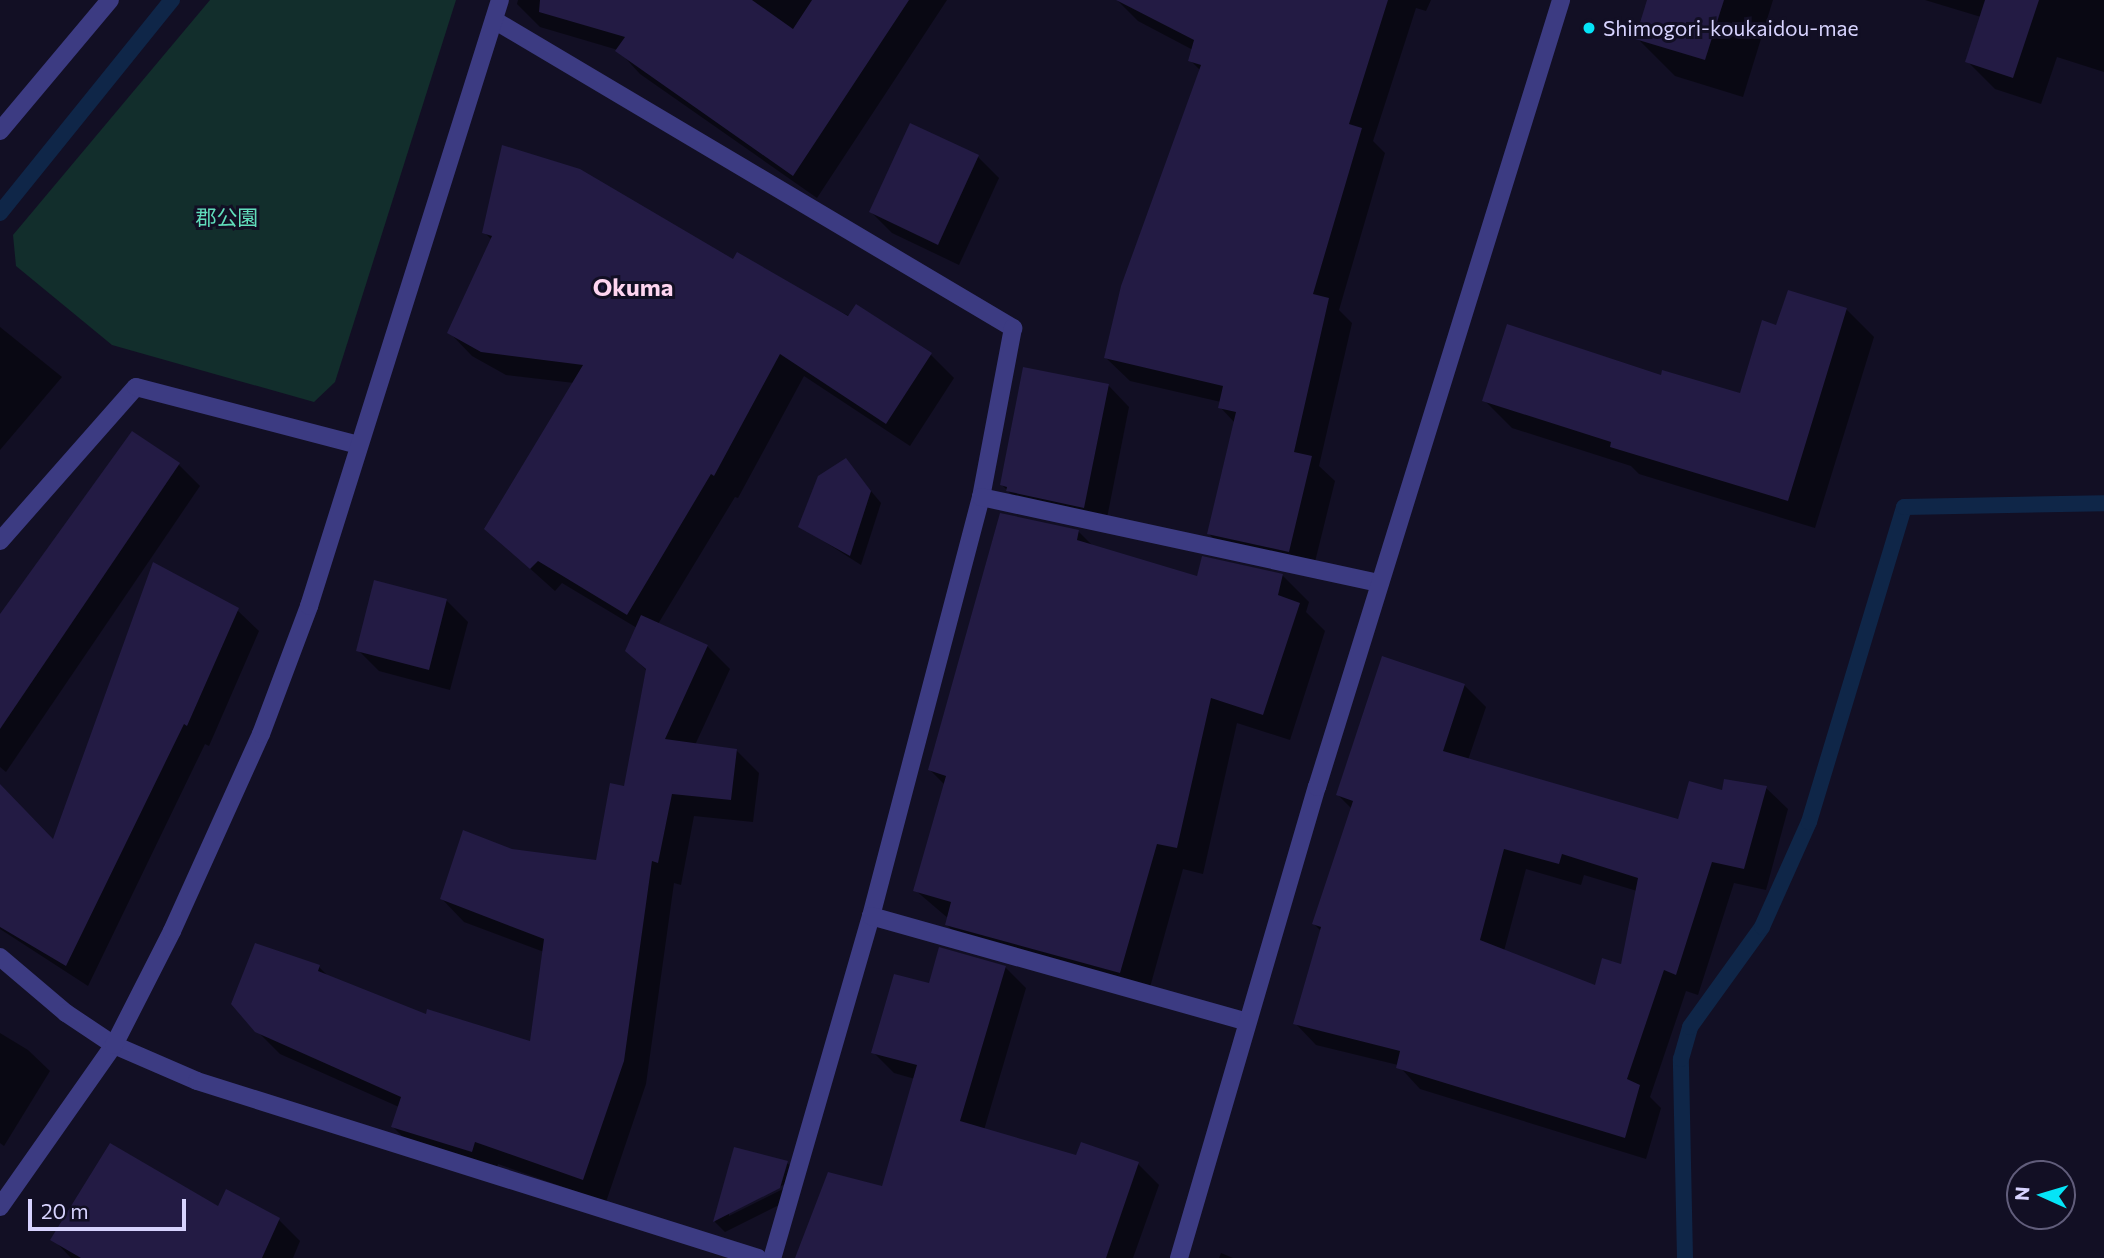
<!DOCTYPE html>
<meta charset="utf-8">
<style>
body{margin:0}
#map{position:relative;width:2104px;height:1258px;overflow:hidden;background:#120f24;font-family:Commissioner,"Noto Sans JP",sans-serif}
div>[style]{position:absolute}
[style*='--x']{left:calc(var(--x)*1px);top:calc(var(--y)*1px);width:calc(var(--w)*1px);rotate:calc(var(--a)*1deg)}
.green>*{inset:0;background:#122e2c}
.shadow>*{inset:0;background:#0007}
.stream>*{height:16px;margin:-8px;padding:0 8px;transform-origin:8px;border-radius:8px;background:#0f2648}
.building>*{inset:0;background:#231b44}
.minor>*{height:18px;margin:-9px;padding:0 9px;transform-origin:9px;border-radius:9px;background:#3c3b82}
.dots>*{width:19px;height:19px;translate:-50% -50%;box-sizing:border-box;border:4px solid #120f24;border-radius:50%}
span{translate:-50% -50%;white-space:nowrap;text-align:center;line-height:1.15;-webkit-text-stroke:6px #120f24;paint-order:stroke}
.poi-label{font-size:21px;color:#d7d3fe}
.left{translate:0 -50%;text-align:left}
.park-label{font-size:21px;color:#60ddbb}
.quarter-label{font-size:24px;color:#fed5f0;font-weight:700}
.north{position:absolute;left:2006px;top:1160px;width:70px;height:70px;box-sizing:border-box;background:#120f24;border:2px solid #615d7b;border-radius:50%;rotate:274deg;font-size:19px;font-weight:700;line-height:28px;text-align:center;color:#d7d3fe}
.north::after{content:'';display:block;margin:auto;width:24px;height:32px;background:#05e4f7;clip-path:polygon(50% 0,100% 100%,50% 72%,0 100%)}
.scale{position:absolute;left:28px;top:1199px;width:158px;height:32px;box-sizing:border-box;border:4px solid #d7d3fe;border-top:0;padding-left:9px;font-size:21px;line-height:24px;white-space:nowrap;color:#d7d3fe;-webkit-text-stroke:5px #120f24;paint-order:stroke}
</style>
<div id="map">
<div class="green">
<i style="clip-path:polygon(210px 0,456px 0,335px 382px,314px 402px,112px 345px,16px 266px,13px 235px)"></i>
</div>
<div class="shadow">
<i style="clip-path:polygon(518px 0,947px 0,817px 198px,640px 74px,618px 50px,540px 27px,517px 4px)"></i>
<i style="clip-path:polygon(1117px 0,1431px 0,1426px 11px,1416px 8px,1373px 141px,1385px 153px,1339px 310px,1352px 323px,1319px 466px,1335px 481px,1312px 574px,1232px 557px,1209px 534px,1235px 423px,1220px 407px,1221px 402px,1130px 381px,1106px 358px,1201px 71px,1190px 60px,1193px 50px,1138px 21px)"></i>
<i style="clip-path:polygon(1648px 0,1773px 0,1743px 97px,1675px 76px,1637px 38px)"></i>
<i style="clip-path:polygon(1925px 0,2104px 0,2104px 72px,2057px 57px,2041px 104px,1995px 89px,1967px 61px,1981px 17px)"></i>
<i style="clip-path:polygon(978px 157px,999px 178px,959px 265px,892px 233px,871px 212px)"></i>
<i style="clip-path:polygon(484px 232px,734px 261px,931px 355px,954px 378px,910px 446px,804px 376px,738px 498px,735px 497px,658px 624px,707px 646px,730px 669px,695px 745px,736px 750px,759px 773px,753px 822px,694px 816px,681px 885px,674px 883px,646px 1084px,606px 1202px,498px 1164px,495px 1174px,416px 1150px,393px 1127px,399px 1107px,280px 1054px,256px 1030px,319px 967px,330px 978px,427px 1017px,532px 1043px,544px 952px,464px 922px,442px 899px,512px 851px,597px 862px,625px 788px,647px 671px,627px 650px,637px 628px,562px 583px,555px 591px,486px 529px,574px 383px,506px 375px,472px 356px,449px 332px,492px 240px)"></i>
<i style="clip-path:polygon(1846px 309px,1874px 337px,1815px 528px,1639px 474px,1631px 466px,1512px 428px,1484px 400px,1662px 377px,1741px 395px,1777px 327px)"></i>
<i style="clip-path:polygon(0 327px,62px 377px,0 450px)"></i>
<i style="clip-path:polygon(1108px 385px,1129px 407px,1105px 528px,1029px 512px,1002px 485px)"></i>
<i style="clip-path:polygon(133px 434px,179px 465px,200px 486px,6px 772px,0 767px,0 617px)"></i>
<i style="clip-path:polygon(845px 460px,881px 503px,861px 565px,800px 526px)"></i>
<i style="clip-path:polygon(1078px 531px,1093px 546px,1198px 578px,1282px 575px,1309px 602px,1306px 612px,1325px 631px,1290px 740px,1237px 723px,1203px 874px,1183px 869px,1147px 998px,973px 951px,947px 925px,949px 919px,915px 890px,945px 785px,930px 770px)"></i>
<i style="clip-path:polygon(446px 600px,468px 622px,450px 690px,379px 671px,358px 650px)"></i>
<i style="clip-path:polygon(237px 610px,259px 631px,209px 746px,205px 744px,88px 986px,0 929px,0 788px,54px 841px)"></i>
<i style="clip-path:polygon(evenodd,1464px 685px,1486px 707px,1468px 760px,1679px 821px,1723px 792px,1766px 788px,1788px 809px,1766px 890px,1734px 883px,1698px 995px,1686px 991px,1650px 1097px,1661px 1108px,1646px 1159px,1420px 1089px,1398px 1065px,1316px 1045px,1295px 1023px,1322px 932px,1314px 924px,1352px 809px,1338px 795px,1464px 685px,1526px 869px,1581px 885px,1584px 875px,1637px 891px,1622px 966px,1596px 988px,1504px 951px,1526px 869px)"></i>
<i style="clip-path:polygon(1005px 967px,1026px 988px,984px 1130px,1077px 1158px,1138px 1164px,1159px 1185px,1133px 1258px,801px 1258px,883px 1188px,915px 1079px,894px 1073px,873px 1052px,930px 986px)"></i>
<i style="clip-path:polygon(0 1033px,28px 1050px,50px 1071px,4px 1146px,0 1143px)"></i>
<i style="clip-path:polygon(evenodd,735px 1149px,787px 1163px,798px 1173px,791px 1199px,725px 1232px,715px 1222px,735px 1149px,787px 1183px,789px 1186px,729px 1216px,729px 1212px,787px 1183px)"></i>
<i style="clip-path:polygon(219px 1209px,279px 1220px,300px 1241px,293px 1258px,71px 1258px,53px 1239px)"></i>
<i style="clip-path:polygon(1221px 1253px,1233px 1258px,1219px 1258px)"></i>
</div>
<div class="stream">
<i style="--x:0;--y:213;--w:274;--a:-51.1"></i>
<i style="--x:1685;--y:1258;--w:199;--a:-91.2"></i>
<i style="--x:1681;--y:1059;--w:33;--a:-74"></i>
<i style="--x:1690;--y:1027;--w:123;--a:-54.2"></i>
<i style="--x:1762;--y:927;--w:115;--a:-65.9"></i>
<i style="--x:1809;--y:822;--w:329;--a:-73.2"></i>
<i style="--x:1904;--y:507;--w:200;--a:-1.1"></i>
</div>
<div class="building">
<i style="clip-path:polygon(540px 0,752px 0,793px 29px,812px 0,909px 0,793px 176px,615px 51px,625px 37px,539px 12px)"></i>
<i style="clip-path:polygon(1116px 0,1388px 0,1349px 124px,1362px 128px,1313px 294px,1329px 298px,1294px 452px,1312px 456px,1289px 552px,1207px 534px,1236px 412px,1218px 408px,1223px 386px,1104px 358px,1121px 286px,1201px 65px,1188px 61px,1194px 40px)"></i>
<i style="clip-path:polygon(1647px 0,1724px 0,1705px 60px,1635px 39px)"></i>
<i style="clip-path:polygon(1985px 0,2039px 0,2013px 78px,1965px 62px)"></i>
<i style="clip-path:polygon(910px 123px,979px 155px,938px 245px,869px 212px)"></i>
<i style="clip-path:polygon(502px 145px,580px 169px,733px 259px,737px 252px,848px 316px,856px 304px,932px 353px,886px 424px,780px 354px,714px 476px,711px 474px,627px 615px,538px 561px,530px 569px,484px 529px,583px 365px,481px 352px,447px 333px,492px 236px,482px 233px)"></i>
<i style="clip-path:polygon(1788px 290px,1847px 308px,1788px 501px,1610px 447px,1611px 442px,1482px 401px,1507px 324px,1661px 375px,1662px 370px,1740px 393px,1762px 320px,1776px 325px)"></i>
<i style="clip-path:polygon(1023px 367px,1109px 384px,1084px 508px,1006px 491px,1007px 487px,1000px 485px)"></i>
<i style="clip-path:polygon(132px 431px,180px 463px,0 729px,0 614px)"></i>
<i style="clip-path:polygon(846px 458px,871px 491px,850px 556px,798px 527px,818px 476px)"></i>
<i style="clip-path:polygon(1000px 513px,1079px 530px,1077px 540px,1197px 576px,1202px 556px,1283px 574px,1278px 595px,1300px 603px,1263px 715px,1211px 698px,1177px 848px,1157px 844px,1120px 973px,945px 925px,951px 902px,913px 891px,946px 776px,928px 770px)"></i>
<i style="clip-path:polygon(153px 562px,239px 608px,187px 726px,184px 724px,66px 966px,0 927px,0 784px,53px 839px)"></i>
<i style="clip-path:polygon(374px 580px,447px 599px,429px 670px,356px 651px)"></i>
<i style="clip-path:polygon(641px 615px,708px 645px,665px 739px,737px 749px,731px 800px,672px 794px,658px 863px,652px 861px,624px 1061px,583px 1180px,475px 1142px,472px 1152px,391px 1127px,401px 1097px,255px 1032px,231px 1004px,255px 943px,320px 965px,318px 971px,426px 1014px,427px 1009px,530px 1041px,544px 939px,440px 899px,463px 830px,512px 849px,596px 860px,610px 783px,624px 786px,646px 669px,625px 651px)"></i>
<i style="clip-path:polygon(evenodd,1382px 656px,1465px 684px,1443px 751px,1678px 819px,1689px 781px,1722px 790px,1724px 779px,1767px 786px,1744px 869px,1712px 862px,1676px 975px,1664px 970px,1627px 1079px,1640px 1085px,1625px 1138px,1396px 1068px,1400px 1051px,1293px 1024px,1321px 927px,1312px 924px,1353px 801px,1336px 795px,1382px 656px,1504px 849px,1559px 864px,1562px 854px,1638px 878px,1621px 964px,1602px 958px,1595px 985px,1480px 940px,1504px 849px)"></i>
<i style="clip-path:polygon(939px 947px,1006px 966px,960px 1121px,1076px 1155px,1081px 1142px,1139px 1162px,1106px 1258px,795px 1258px,828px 1172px,882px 1186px,917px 1065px,871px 1053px,894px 974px,929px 983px)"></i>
<i style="clip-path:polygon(110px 1143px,218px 1206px,226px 1189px,280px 1218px,262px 1258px,81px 1258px,50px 1240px)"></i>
<i style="clip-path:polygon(734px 1147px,788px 1161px,780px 1188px,713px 1222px)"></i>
</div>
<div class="minor">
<i style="--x:494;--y:20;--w:604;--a:30.69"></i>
<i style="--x:1013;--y:328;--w:172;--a:100.7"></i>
<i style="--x:981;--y:497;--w:433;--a:104.7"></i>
<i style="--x:871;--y:916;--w:356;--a:106.1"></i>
<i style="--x:0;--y:131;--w:171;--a:-50"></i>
<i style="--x:981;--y:497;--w:408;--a:12.2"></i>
<i style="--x:0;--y:541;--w:205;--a:-48.6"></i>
<i style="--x:136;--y:387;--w:230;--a:14.6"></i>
<i style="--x:871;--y:916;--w:391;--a:15.7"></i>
<i style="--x:0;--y:957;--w:87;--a:40.3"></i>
<i style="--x:66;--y:1013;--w:58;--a:33.7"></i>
<i style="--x:114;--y:1045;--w:90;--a:23.4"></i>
<i style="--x:197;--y:1081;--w:588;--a:17.51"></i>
<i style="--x:0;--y:1207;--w:198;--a:-54.9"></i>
<i style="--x:114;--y:1045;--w:128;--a:-63"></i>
<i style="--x:172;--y:931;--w:216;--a:-65.7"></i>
<i style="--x:261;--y:734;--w:137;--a:-69.4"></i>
<i style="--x:309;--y:606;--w:635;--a:-72.51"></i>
<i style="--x:1179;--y:1258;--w:491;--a:-73.7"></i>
<i style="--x:1317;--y:787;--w:824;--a:-72.77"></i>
</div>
<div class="dots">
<i style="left:1589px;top:28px;background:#05e4f7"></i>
</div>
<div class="poi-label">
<span class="left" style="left:1603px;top:28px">Shimogori-koukaidou-mae</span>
</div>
<div class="park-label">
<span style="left:227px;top:217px">郡公園</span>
</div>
<div class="quarter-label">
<span style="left:633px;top:287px">Okuma</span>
</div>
<div class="north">N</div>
<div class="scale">20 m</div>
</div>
